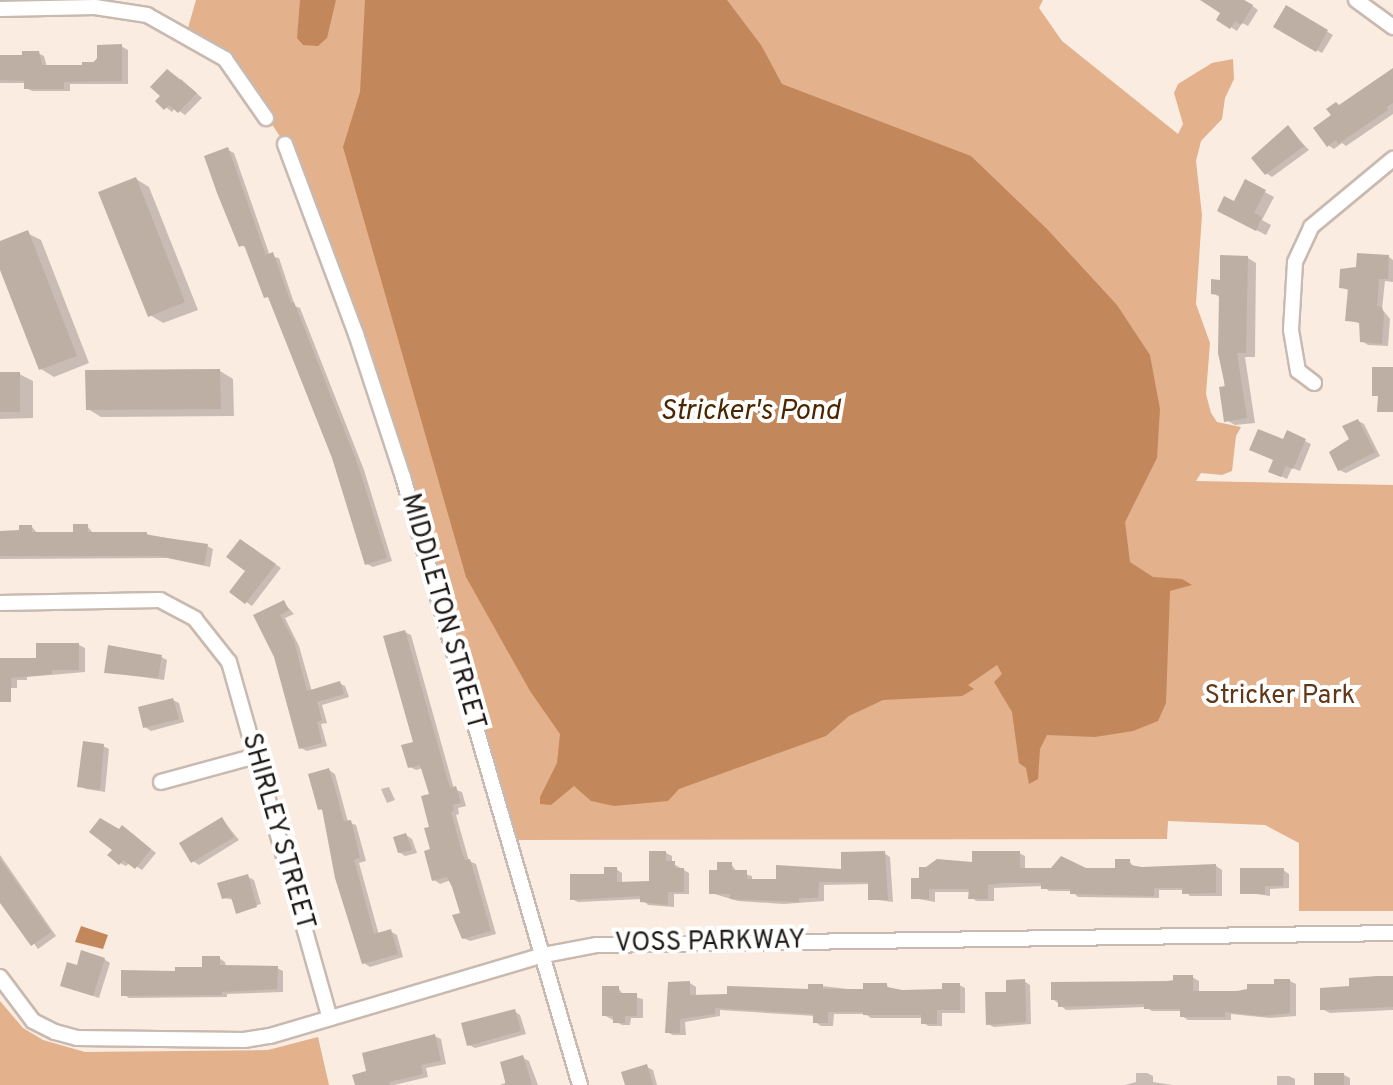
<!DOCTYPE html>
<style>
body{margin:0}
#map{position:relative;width:1393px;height:1085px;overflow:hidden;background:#fbece1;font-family:Overpass,sans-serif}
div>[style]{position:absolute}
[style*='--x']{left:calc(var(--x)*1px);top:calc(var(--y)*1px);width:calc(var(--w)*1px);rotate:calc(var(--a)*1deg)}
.green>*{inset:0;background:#e3b18c}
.water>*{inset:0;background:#c2885b}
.shadow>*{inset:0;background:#0003}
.building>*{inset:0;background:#bdafa4}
.roads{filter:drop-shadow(2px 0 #c8bab0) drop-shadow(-2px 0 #c8bab0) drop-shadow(0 2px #c8bab0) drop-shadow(0 -2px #c8bab0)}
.street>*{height:14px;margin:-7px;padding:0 7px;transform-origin:7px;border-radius:7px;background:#fff}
span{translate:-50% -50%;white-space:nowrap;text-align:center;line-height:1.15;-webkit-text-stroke:8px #fff;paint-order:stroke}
.street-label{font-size:26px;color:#1e1916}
.park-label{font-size:26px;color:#603817}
.water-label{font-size:28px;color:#4c2601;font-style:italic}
</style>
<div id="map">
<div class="green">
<i style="clip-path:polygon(196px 0,1043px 0,1039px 8px,1062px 41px,1178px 134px,1183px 124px,1174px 93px,1178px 84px,1212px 63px,1233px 59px,1234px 79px,1225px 98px,1222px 119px,1201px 141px,1196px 161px,1202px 215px,1196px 304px,1210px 343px,1206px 394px,1211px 413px,1217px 422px,1241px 427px,1236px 436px,1232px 471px,1222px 475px,1201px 473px,1196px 481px,1393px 485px,1393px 911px,1299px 911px,1299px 843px,1265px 825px,1168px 821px,1167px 839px,510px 840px,403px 477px,285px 144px,242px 79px,186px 35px)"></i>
<i style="clip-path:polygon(0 1001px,23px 1028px,43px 1040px,85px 1052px,268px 1050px,318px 1037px,329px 1085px,0 1085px)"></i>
</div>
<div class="water">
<i style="clip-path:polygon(300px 0,336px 0,327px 38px,318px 46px,303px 45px,297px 38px)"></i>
<i style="clip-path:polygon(365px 0,727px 0,761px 45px,782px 84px,971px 156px,1047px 229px,1117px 305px,1150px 355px,1160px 409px,1157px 458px,1125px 522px,1130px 562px,1153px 577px,1182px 579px,1192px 585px,1170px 591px,1166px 703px,1158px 721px,1133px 731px,1095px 737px,1047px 735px,1040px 749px,1038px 779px,1029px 784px,1026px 768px,1019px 763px,1012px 712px,994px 682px,1002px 674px,997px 665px,968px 685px,974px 689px,962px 696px,883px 700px,849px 716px,826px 736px,679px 789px,668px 801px,614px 806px,591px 801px,574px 786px,551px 805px,540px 804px,540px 797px,557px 763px,560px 734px,530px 691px,466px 577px,343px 147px,360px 92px)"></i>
<i style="clip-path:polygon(81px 926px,108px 935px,103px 949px,75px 942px)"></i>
</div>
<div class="shadow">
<i style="clip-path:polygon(1216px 0,1244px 0,1258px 10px,1248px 26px,1242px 23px,1237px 31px,1218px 19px,1223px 12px)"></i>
<i style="clip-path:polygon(1287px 8px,1333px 35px,1322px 53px,1276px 26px)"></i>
<i style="clip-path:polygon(121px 46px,128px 50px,128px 84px,70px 84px,70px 91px,32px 91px,26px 88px,26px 83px,0 83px,0 56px,24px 58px,38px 53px,44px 56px,47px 67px,84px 67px)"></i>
<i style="clip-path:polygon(1393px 76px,1393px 114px,1346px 146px,1342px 143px,1334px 149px,1328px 145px,1341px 107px)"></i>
<i style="clip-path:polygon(181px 79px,202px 98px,185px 115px,175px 108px,172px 112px,158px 101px)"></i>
<i style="clip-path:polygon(1288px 128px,1309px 150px,1272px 177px,1266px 173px)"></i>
<i style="clip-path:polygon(228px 150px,234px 153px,270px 256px,279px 258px,295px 306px,300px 308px,364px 470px,392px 561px,373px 567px,367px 564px,334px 457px,248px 248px,240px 245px)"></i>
<i style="clip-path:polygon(136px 179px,149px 187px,198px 310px,163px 323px,150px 315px)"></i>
<i style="clip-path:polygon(1246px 182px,1274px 197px,1262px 220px,1271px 225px,1266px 235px,1229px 216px)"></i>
<i style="clip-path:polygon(27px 233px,41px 240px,89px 363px,54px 377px,41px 369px,0 265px,0 243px)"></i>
<i style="clip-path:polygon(1389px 257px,1393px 260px,1393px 282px,1385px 281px,1382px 309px,1390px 319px,1388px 346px,1368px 345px,1362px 341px,1362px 324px,1347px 320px,1350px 291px,1341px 287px)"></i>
<i style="clip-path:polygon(1248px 258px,1256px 263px,1255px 357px,1245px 357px,1255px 423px,1235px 425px,1226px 420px,1221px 298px,1213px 293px)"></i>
<i style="clip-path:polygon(220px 371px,233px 379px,234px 416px,101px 417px,88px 409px)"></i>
<i style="clip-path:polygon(0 374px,19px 374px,33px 381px,33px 418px,0 419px)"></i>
<i style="clip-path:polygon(1358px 421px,1364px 424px,1380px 456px,1346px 473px,1339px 470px)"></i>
<i style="clip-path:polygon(1288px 433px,1311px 444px,1300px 471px,1292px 468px,1287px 479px,1276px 474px,1275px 460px)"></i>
<i style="clip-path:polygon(87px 526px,94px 534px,146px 534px,207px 546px,213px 549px,210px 567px,167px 558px,0 559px,0 533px,21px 532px,32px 527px,38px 534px,75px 534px)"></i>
<i style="clip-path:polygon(247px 545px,281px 568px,252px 606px,232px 592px,248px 571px)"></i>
<i style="clip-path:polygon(283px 602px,294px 614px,285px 618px,299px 646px,312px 692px,339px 683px,345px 686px,349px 697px,322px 705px,327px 723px,321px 724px,327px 746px,307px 751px,301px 748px,276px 656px,255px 616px)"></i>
<i style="clip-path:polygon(405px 632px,411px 635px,454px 789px,462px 792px,466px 806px,458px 808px,459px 814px,456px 815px,469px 861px,476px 864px,496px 934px,470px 941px,463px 938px,463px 915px,451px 880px,440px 884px,434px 880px,431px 796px,423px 768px,416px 770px,410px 767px,415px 743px)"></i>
<i style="clip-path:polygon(79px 645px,85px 648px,85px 672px,27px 677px,27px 680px,17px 680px,17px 688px,0 688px,0 660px,38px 660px)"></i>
<i style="clip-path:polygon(161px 657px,167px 660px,164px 680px,106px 672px)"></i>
<i style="clip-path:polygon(173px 700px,179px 703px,184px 722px,151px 731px,145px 727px)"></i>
<i style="clip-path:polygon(103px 746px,109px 749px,105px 792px,86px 789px,79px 786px)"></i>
<i style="clip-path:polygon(329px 770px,335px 774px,348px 822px,356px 825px,366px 861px,359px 863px,379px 935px,390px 931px,397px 935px,403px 957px,370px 967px,364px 963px,324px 811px,320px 809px)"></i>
<i style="clip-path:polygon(389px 787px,395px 800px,387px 803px,381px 789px)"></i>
<i style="clip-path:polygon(222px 819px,239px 840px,199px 865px,193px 861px)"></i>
<i style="clip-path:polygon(120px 831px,129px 831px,156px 853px,142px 870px,130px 862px,126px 866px,120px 863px)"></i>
<i style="clip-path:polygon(406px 835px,412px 839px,417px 853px,405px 856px,399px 852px)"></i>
<i style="clip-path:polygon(666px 853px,672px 856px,672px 863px,689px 873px,689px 894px,674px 894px,674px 907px,648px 905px,642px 899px,578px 902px,572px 899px,616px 869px,622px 873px,622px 884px,651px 883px)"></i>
<i style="clip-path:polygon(884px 853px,890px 857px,893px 902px,870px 899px,870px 884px,824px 885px,824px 901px,784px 904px,738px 901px,711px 893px,719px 872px,731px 864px,737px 872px,752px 876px,752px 881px,778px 881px,843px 871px)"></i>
<i style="clip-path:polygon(1019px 853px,1025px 856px,1025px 870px,1117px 870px,1129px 861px,1135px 868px,1216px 866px,1222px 870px,1222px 896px,1190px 896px,1184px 890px,1159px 890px,1159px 898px,1078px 897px,1072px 891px,1049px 891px,1043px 886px,994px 888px,994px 901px,977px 901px,970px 897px,971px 892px,935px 892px,935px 902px,913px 898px,913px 880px)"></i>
<i style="clip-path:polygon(0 855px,56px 936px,38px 949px,0 897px)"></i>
<i style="clip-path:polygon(1283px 870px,1289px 874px,1289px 888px,1270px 889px,1270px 896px,1242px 892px)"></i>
<i style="clip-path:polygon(248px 877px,254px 880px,261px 904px,240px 910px,240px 914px,234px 900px,224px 898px)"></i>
<i style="clip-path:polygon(219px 958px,225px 962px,226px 967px,277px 968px,283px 971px,283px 992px,227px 994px,227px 997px,129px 998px,123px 994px,177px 973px,204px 969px)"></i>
<i style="clip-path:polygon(104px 959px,110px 963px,99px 998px,62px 985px,78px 968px)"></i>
<i style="clip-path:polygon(1192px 977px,1199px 981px,1199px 993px,1249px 991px,1290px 981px,1296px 984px,1296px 1016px,1270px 1018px,1231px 1014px,1231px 1020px,1188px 1020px,1182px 1016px,1182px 1011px,1152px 1011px,1145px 1007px,1066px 1010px,1053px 999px)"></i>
<i style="clip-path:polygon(1393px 978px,1393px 1010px,1330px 1013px,1322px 1009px,1351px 988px)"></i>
<i style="clip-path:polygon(1024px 981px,1030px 985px,1031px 1024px,994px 1027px,988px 1024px,1008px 994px)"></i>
<i style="clip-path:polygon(690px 983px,696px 987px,696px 997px,810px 991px,822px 986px,865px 991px,886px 985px,892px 990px,944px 991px,959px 985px,965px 988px,965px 1013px,942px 1013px,942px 1026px,929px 1026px,923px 1023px,923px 1018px,871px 1018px,865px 1014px,834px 1014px,833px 1026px,821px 1026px,815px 1022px,815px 1016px,720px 1010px,720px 1016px,685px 1022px,686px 1035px,673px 1035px,667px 1032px)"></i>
<i style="clip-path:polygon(618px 988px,624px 995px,643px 999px,643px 1018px,631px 1018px,630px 1025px,622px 1025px,604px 1015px)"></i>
<i style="clip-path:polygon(514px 1011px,520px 1015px,526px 1034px,475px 1048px,469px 1045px)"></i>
<i style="clip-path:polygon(434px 1036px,441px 1039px,446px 1064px,426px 1068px,428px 1077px,394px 1085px,357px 1085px,369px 1073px)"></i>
<i style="clip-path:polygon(523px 1058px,529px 1061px,538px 1085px,500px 1085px,507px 1082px)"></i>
<i style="clip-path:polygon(647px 1067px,653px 1070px,657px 1085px,627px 1085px)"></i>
<i style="clip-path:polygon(1136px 1073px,1147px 1073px,1153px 1076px,1153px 1082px,1173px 1085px,1125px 1085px,1136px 1082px)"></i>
<i style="clip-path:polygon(1344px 1075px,1350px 1078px,1350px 1085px,1316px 1085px)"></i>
<i style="clip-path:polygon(1277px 1076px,1289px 1076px,1295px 1079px,1295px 1085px,1277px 1085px)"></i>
</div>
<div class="building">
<i style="clip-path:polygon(1200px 0,1244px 0,1253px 5px,1241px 25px,1235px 21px,1230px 29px,1216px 20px,1220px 13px)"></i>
<i style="clip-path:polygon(1286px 5px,1328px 30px,1316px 52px,1273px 27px)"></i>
<i style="clip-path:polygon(122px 44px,122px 81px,64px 82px,64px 89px,24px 89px,24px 81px,0 80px,0 55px,22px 55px,22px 51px,39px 51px,42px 65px,82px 65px,82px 62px,94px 62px,97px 58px,97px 45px)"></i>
<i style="clip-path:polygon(1393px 68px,1393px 103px,1387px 107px,1388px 110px,1338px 144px,1336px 140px,1327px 147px,1313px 128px,1331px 115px,1326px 109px,1336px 102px,1339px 105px)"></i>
<i style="clip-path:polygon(167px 69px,197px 93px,178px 113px,169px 105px,164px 110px,155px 101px,160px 96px,150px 87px)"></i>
<i style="clip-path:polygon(1288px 125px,1304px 146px,1265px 175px,1251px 158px)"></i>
<i style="clip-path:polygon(228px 147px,266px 255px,273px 252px,291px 303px,294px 302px,358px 465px,387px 558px,365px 565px,332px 458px,268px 297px,264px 298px,244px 245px,239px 247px,217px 193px,204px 156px)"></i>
<i style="clip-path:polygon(136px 177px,185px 302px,148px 317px,98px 192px)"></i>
<i style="clip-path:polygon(1245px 179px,1266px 190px,1254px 213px,1262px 217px,1256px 231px,1217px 211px,1224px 196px,1234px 201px)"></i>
<i style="clip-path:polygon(28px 230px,77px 356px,39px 370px,0 270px,0 241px)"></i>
<i style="clip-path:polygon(1357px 253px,1389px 255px,1388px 279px,1379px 279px,1377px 306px,1382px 307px,1384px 314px,1382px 344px,1360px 342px,1359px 322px,1345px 321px,1348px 289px,1339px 288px,1340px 269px,1356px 267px)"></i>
<i style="clip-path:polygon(1220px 255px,1248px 256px,1246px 353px,1237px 353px,1247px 418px,1224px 422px,1219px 387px,1225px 386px,1218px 353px,1219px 295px,1211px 294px,1211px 279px,1220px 280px)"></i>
<i style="clip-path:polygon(1372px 367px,1393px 367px,1393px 412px,1377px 412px,1378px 396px,1372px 396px)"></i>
<i style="clip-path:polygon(220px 369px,221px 409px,86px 410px,85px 370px)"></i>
<i style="clip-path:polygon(0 372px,20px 372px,20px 412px,0 412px)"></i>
<i style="clip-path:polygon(1358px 419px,1375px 452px,1338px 471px,1329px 452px,1349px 439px,1342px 426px)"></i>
<i style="clip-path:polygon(1258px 429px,1283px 439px,1287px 430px,1306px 439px,1293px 469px,1286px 466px,1281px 477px,1268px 472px,1273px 460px,1249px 450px)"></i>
<i style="clip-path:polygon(73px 524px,88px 524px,88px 532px,147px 532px,147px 535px,208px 544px,204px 565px,160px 556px,0 556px,0 531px,19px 530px,19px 525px,32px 525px,32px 532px,73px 532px)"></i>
<i style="clip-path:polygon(240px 539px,276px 564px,245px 604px,229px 592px,245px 571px,226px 557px)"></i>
<i style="clip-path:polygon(284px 600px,289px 610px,280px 615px,294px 641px,307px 691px,340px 681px,344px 694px,317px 702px,322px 720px,317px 722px,322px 743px,299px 749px,274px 657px,253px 615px)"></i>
<i style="clip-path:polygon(405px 630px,450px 788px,456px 786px,461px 803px,453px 805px,454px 811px,451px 812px,461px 849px,465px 860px,470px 859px,491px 931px,462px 939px,452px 915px,460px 913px,452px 887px,447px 877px,432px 881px,424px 851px,430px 849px,424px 828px,429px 827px,421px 796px,429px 794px,420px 765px,408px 768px,401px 745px,413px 742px,383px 636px)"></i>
<i style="clip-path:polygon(36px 643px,79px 643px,79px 670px,52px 670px,52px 674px,11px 678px,11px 702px,0 702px,0 658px,36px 658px)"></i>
<i style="clip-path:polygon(108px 645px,162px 655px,158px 678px,104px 673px)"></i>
<i style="clip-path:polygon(173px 698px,179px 719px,143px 728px,138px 707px)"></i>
<i style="clip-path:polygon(83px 741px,104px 744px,100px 790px,77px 787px)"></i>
<i style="clip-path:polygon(329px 768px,344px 821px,351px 820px,360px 858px,354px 860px,374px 934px,391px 929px,398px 954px,362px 964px,335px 878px,322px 809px,318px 810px,308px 774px)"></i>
<i style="clip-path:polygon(222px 817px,234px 837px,191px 863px,179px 843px)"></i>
<i style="clip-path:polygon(100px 818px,119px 829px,122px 825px,151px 849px,135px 869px,123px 860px,119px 865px,107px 855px,112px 850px,89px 832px)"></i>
<i style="clip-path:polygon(406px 833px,412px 850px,398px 853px,393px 837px)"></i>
<i style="clip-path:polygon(649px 851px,666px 851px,666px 861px,675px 861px,675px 868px,684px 868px,684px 892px,668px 892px,668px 905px,640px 902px,640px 896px,570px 900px,570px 874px,604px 874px,604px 867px,617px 867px,617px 882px,649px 881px)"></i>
<i style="clip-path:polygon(885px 851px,888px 900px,868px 900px,868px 882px,819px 882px,818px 898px,799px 898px,799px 902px,730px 899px,730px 894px,709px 894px,709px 870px,717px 870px,717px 862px,732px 862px,732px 870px,747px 870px,747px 879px,776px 879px,776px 865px,841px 869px,841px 852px)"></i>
<i style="clip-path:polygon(972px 851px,1020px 851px,1020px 868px,1051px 868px,1061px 856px,1086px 868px,1115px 868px,1115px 859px,1130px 859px,1130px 865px,1142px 867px,1216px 864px,1216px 893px,1182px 894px,1182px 888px,1154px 888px,1154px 896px,1070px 894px,1070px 889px,1041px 889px,1041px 883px,1003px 883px,988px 885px,988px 899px,968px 899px,969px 889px,929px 889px,929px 899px,911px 899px,911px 878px,919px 878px,919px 867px,926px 867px,937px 859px,972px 862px)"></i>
<i style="clip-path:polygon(0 859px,51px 932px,31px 946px,0 903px)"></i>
<i style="clip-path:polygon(1240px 868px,1284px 868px,1283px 886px,1265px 886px,1265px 894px,1240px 894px)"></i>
<i style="clip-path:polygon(248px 874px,257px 907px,236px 914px,231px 897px,222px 899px,217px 883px)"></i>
<i style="clip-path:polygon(81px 950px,105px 958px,93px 996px,60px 986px,67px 962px,77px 965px)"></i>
<i style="clip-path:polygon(202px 956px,220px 956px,220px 965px,278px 966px,277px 989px,222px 992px,222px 995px,121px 996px,121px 970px,175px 971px,175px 967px,202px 967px)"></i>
<i style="clip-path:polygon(1173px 975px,1193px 975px,1193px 991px,1237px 991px,1247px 989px,1247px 984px,1274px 984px,1274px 979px,1290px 979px,1290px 1013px,1262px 1016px,1225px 1012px,1225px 1017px,1180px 1017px,1180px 1009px,1144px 1009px,1144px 1004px,1058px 1007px,1058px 1000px,1051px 1000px,1051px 982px,1173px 981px)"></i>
<i style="clip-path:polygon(1377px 976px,1393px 976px,1393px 1007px,1320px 1010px,1320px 988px,1349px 986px,1349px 978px)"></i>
<i style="clip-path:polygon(1025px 979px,1026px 1022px,986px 1025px,985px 992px,1006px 992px,1006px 980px)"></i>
<i style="clip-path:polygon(690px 981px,690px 995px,727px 994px,727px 986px,808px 989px,808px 984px,823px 984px,823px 989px,863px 989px,863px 983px,887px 983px,887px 987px,902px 990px,942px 989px,942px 983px,960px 983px,960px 1010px,937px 1010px,937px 1024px,921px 1024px,921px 1015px,863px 1015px,863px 1012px,828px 1012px,828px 1023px,813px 1023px,813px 1014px,715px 1008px,715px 1014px,680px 1019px,680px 1033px,665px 1033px,668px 982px)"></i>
<i style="clip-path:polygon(602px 986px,619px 986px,619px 993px,637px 993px,637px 1016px,625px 1016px,625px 1023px,613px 1023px,613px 1016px,602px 1016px)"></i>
<i style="clip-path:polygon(515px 1009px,521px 1031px,467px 1046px,461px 1023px)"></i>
<i style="clip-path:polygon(435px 1034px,441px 1061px,421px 1065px,423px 1074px,389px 1082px,390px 1085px,355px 1085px,352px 1075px,366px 1071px,362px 1053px)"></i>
<i style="clip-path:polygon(523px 1055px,532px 1085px,506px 1085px,500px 1062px)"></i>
<i style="clip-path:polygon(647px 1064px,653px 1085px,625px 1085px,621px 1072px)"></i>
<i style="clip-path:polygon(1314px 1073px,1344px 1073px,1344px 1085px,1314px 1085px)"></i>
</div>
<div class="roads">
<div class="street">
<i style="--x:1356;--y:0;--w:46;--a:36.1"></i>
<i style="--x:0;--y:9;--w:95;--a:-1.2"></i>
<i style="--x:95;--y:7;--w:53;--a:8.7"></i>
<i style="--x:147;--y:15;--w:90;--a:29.4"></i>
<i style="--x:225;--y:59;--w:72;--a:55.2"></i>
<i style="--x:285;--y:144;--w:203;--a:69.5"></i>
<i style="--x:356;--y:334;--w:151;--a:71.8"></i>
<i style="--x:403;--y:477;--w:633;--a:73.77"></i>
<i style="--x:1314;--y:383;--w:20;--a:-143"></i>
<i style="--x:1298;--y:371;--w:42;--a:-99.7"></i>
<i style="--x:1291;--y:330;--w:68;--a:-86.6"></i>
<i style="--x:1295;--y:262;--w:38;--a:-65"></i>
<i style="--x:1311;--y:227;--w:107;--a:-39.7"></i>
<i style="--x:0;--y:603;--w:160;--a:-1.1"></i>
<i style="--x:160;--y:600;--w:40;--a:28"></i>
<i style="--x:195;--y:619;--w:55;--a:51.7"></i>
<i style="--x:229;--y:662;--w:370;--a:74.2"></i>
<i style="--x:161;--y:782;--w:98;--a:-15.3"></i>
<i style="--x:0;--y:977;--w:55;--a:53.1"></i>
<i style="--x:33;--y:1021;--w:25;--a:27"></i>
<i style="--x:55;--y:1032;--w:23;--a:15"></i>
<i style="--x:77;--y:1038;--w:167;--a:0.7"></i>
<i style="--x:244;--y:1040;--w:26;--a:-9"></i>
<i style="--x:270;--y:1036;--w:286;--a:-16.5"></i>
<i style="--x:544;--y:955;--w:54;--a:-10.7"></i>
<i style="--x:597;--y:945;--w:796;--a:-0.86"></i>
</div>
</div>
<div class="street-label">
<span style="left:442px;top:612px;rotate:74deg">MIDDLETON STREET</span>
<span style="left:277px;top:832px;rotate:74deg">SHIRLEY STREET</span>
<span style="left:710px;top:943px;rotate:-1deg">VOSS PARKWAY</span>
</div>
<div class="park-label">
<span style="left:1280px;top:697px">Stricker Park</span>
</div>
<div class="water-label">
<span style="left:750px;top:412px">Stricker's Pond</span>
</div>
</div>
